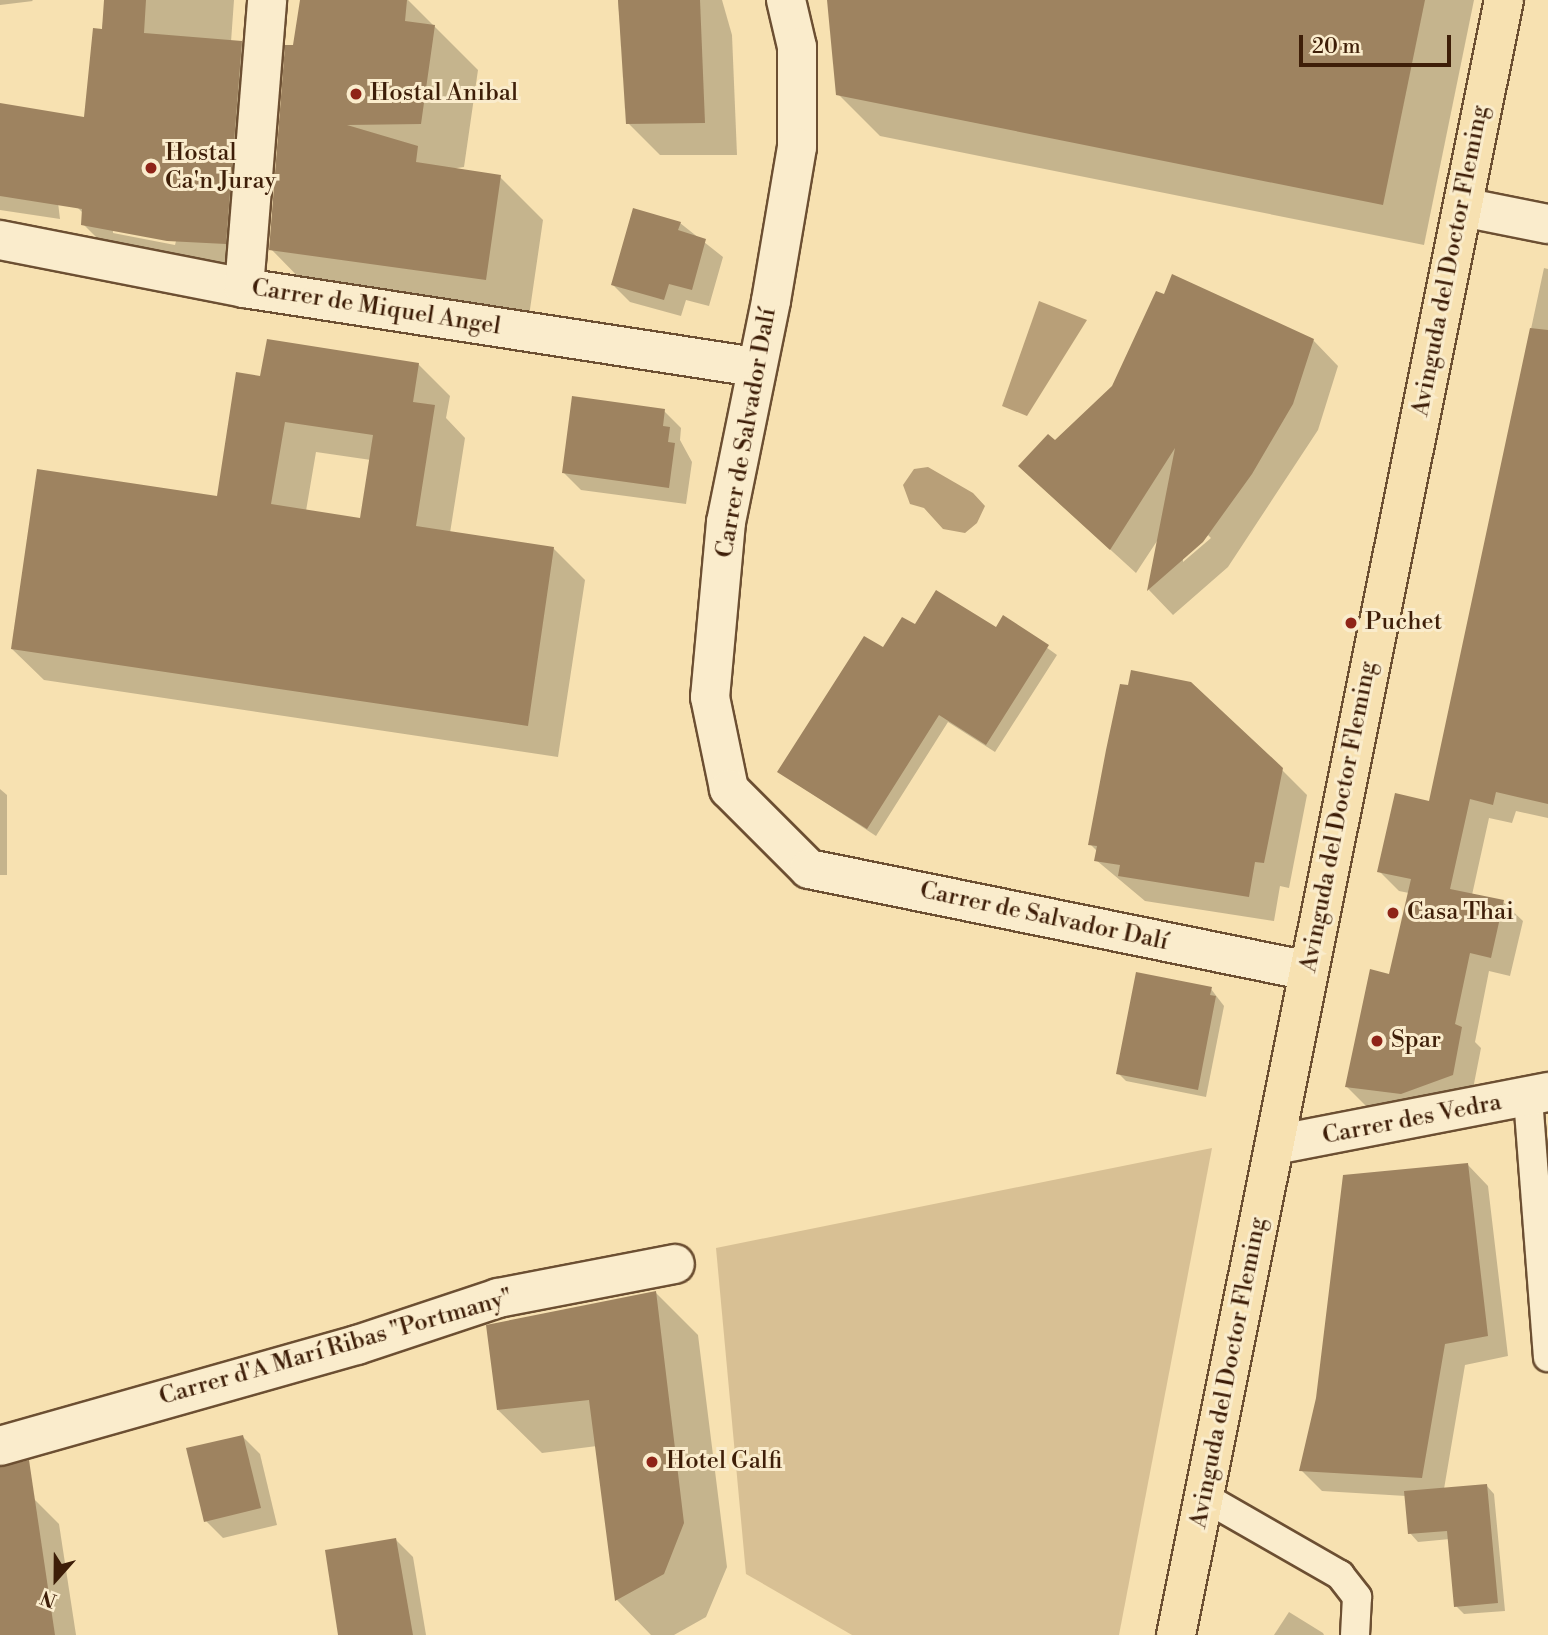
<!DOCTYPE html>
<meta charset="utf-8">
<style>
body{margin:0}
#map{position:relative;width:1548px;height:1635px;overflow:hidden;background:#f7e1b1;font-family:"Libre Bodoni",serif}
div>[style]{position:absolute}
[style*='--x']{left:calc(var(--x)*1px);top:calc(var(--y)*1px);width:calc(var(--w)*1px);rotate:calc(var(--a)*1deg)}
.green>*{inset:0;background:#d8c094}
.water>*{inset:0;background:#b89f78}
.shadow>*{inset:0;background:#0003}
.building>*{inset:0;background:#9e8360}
.roads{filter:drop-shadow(2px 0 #6c4f32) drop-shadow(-2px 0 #6c4f32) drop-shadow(0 2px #6c4f32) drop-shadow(0 -2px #6c4f32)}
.lane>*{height:28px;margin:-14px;padding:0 14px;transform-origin:14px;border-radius:14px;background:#faeccc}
.street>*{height:38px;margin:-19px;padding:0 19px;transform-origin:19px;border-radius:19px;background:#faeccc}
.primary>*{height:38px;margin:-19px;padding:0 19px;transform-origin:19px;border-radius:19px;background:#f7e1b1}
.dots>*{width:19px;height:19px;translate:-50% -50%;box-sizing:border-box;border:4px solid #faeccc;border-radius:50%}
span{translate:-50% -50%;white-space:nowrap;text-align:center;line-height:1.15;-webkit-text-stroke:6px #faeccc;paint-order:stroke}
.poi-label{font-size:24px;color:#3e1e08}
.left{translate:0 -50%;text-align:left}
.street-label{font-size:24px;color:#3e1e08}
.north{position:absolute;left:21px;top:1544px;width:70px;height:70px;-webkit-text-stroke:5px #faeccc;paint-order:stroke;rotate:201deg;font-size:19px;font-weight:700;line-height:28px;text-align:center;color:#3e1e08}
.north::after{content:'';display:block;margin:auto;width:24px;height:32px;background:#3e1e08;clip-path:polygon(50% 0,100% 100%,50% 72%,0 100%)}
.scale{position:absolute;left:1299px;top:35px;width:152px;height:32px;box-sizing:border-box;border:4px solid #3e1e08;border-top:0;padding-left:9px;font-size:21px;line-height:24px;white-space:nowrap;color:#3e1e08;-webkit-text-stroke:5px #faeccc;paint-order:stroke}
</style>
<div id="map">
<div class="green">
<i style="clip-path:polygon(1212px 1148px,1119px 1635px,852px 1635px,746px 1574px,716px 1248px)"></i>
</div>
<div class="water">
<i style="clip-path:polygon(1039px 301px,1087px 320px,1027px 416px,1002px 406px)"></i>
<i style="clip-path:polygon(928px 467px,973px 493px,985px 506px,977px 523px,965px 533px,943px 529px,924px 508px,910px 504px,903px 485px,914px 469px)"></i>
</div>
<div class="shadow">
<i style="clip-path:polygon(0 0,32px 0,33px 1px,0 5px)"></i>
<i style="clip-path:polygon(evenodd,106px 0,234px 0,231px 42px,241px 43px,278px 80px,262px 280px,120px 261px,83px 224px,84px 214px,77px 207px,106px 0,113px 229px,176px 241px,175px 245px,113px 233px,113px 229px)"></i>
<i style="clip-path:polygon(301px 0,408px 0,478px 70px,464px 167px,450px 169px,500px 177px,543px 220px,528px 323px,314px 293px,271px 249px)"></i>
<i style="clip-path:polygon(618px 0,722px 0,732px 35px,737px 155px,660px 155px,628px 123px)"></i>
<i style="clip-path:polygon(829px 0,1474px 0,1424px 245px,880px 136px,838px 94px)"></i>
<i style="clip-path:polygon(0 105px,49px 128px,60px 219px,0 210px)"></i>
<i style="clip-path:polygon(680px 223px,723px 257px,709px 306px,686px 300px,681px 316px,630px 302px,613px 285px)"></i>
<i style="clip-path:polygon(1544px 268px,1548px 269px,1548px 818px,1516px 811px,1512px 823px,1489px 818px,1472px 895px,1503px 902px,1523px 921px,1510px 976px,1489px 971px,1475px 1042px,1481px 1048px,1472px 1094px,1421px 1113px,1366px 1106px,1347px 1087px,1391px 976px,1409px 893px,1399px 891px,1379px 871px,1430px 803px)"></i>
<i style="clip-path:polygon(evenodd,1313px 340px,1338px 366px,1318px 430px,1228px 567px,1173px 615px,1149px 590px,1159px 538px,1136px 573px,1046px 491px,1055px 442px,1313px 340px,1208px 535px,1211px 538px,1183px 562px,1183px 557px,1208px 535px)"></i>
<i style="clip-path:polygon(evenodd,418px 364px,450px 396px,446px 418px,465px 438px,450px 533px,553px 548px,585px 580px,558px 757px,44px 680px,12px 649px,218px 498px,262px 378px,418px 364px,316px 452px,371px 460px,361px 520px,306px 511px,316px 452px)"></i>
<i style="clip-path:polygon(664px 411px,681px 428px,680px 440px,692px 462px,686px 504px,581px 490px,564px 473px)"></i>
<i style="clip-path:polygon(1004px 617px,1057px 655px,995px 752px,948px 722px,876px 836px,779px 772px,883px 650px,915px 627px,996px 630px)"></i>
<i style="clip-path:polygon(1281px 769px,1307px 795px,1289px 888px,1280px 886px,1274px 921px,1145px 901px,1096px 860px,1098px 852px,1090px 844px)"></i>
<i style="clip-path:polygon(0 789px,7px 795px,7px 875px,0 875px)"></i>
<i style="clip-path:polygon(1211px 989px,1224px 1006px,1206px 1097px,1126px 1081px,1118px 1073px)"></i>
<i style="clip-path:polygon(1468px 1165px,1488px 1186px,1508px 1356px,1465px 1365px,1444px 1489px,1486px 1485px,1494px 1494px,1505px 1611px,1464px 1614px,1456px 1606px,1450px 1539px,1418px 1542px,1410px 1533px,1406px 1496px,1322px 1491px,1301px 1470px)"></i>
<i style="clip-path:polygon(655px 1292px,698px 1335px,727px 1567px,706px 1617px,674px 1635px,651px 1635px,617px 1600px,597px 1446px,542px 1453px,498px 1410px)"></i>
<i style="clip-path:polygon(243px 1437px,260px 1454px,277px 1525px,223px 1538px,206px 1521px)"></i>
<i style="clip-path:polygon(34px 1499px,59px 1524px,76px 1635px,0 1635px,0 1504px)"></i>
<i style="clip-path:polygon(396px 1540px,413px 1557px,426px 1635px,340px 1635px)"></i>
<i style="clip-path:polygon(1289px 1612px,1323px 1633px,1324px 1635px,1274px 1635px)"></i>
</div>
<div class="building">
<i style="clip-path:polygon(104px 0,146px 0,144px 33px,242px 41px,226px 244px,167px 241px,81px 225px,82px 209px,0 196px,0 103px,84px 117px,93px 28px,102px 29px)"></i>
<i style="clip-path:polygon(300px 0,407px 0,405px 21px,435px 25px,421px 124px,347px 125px,418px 146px,416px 162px,501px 175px,486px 280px,269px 250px,285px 45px,293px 45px)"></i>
<i style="clip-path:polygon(618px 0,700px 0,705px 123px,626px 124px)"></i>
<i style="clip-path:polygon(827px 0,1425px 0,1383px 205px,836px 95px)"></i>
<i style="clip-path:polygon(633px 208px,681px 222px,678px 230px,706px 239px,692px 290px,669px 284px,664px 300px,611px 285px)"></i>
<i style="clip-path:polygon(1172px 274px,1314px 339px,1293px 404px,1252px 474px,1203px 542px,1147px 591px,1175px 448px,1110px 550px,1018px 466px,1048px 434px,1055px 440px,1112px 386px,1156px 291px,1164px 294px)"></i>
<i style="clip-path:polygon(1530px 328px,1548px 330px,1548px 804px,1496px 792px,1493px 805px,1470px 799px,1450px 889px,1504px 900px,1491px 958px,1470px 953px,1455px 1024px,1462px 1027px,1453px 1075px,1401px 1094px,1345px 1087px,1370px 969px,1389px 974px,1411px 879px,1377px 872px,1395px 793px,1429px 801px)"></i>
<i style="clip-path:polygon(evenodd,267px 339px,419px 363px,413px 402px,435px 405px,416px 526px,554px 547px,528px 726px,11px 649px,37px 469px,217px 496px,236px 372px,260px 376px,267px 339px,285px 422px,373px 435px,360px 518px,271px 504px,285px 422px)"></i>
<i style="clip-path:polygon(572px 396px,665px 409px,663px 426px,670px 427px,668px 442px,675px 443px,669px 488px,562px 473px)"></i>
<i style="clip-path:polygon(936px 590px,996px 627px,1003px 615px,1049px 645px,986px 745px,939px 715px,867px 829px,777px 772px,864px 636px,883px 647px,902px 617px,915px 624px)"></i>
<i style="clip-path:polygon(1131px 670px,1191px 682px,1283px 768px,1264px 863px,1255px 862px,1249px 897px,1118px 876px,1120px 865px,1094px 861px,1097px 846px,1088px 845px,1106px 750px,1120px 684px,1128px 685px)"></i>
<i style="clip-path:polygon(1136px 972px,1212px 987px,1210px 995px,1216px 996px,1198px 1090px,1116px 1074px)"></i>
<i style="clip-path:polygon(1468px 1163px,1488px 1336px,1445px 1344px,1422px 1478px,1299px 1471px,1316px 1398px,1343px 1175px)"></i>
<i style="clip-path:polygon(656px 1291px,684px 1523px,664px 1574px,615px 1601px,589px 1400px,497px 1410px,486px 1325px)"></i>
<i style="clip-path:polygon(243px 1435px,261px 1508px,204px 1522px,186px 1448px)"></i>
<i style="clip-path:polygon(29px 1460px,55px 1635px,0 1635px,0 1467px)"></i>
<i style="clip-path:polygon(1487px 1484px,1498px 1603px,1454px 1607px,1447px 1531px,1408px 1534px,1404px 1491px)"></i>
<i style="clip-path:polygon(396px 1538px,413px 1635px,338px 1635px,325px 1550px)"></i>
</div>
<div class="roads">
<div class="lane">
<i style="--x:1528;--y:1098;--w:260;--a:85.6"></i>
<i style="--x:1204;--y:1497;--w:157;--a:29.8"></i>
<i style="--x:1340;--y:1575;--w:28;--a:52"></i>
<i style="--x:1357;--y:1597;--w:38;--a:93"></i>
</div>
<div class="street">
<i style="--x:786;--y:0;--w:48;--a:76.8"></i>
<i style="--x:797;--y:47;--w:100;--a:90"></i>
<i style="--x:797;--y:147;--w:156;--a:99.6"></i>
<i style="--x:771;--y:301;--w:226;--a:101.5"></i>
<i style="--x:726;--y:522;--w:176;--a:95.2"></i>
<i style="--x:710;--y:697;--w:94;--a:78.3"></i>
<i style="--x:729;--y:789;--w:113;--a:45"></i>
<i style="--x:809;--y:869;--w:510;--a:11.53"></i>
<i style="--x:1463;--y:207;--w:87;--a:11.3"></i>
<i style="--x:0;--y:240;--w:249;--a:11.1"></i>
<i style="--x:244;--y:288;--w:517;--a:8.79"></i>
<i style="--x:244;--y:288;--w:289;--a:-85.4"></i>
<i style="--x:1275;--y:1145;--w:278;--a:-11"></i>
<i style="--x:0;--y:1446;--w:371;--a:-15.8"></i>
<i style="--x:357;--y:1345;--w:149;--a:-18.4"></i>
<i style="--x:498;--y:1298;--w:180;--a:-10.9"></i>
</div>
<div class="primary">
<i style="--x:1176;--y:1635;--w:1668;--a:-78.66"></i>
</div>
</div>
<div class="dots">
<i style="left:356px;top:94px;background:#8f2418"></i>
<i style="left:151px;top:168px;background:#8f2418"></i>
<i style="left:1351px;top:623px;background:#8f2418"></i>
<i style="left:1393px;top:913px;background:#8f2418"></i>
<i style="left:1377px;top:1041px;background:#8f2418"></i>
<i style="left:652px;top:1462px;background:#8f2418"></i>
</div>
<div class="poi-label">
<span class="left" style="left:370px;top:94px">Hostal Anibal</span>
<span class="left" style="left:165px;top:168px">Hostal<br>Ca'n Juray</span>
<span class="left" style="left:1365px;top:623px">Puchet</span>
<span class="left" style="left:1407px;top:913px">Casa Thai</span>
<span class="left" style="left:1391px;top:1041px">Spar</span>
<span class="left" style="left:666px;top:1462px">Hotel Galfi</span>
</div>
<div class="street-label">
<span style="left:1451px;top:261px;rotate:-79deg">Avinguda del Doctor Fleming</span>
<span style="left:376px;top:308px;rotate:9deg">Carrer de Miquel Angel</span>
<span style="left:747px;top:433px;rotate:-80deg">Carrer de Salvador Dalí</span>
<span style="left:1339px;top:817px;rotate:-79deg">Avinguda del Doctor Fleming</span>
<span style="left:1044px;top:917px;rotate:12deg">Carrer de Salvador Dalí</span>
<span style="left:1412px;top:1120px;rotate:-11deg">Carrer des Vedra</span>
<span style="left:336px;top:1348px;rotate:-16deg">Carrer d'A Marí Ribas "Portmany"</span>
<span style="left:1229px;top:1373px;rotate:-79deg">Avinguda del Doctor Fleming</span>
</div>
<div class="north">N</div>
<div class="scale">20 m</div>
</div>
